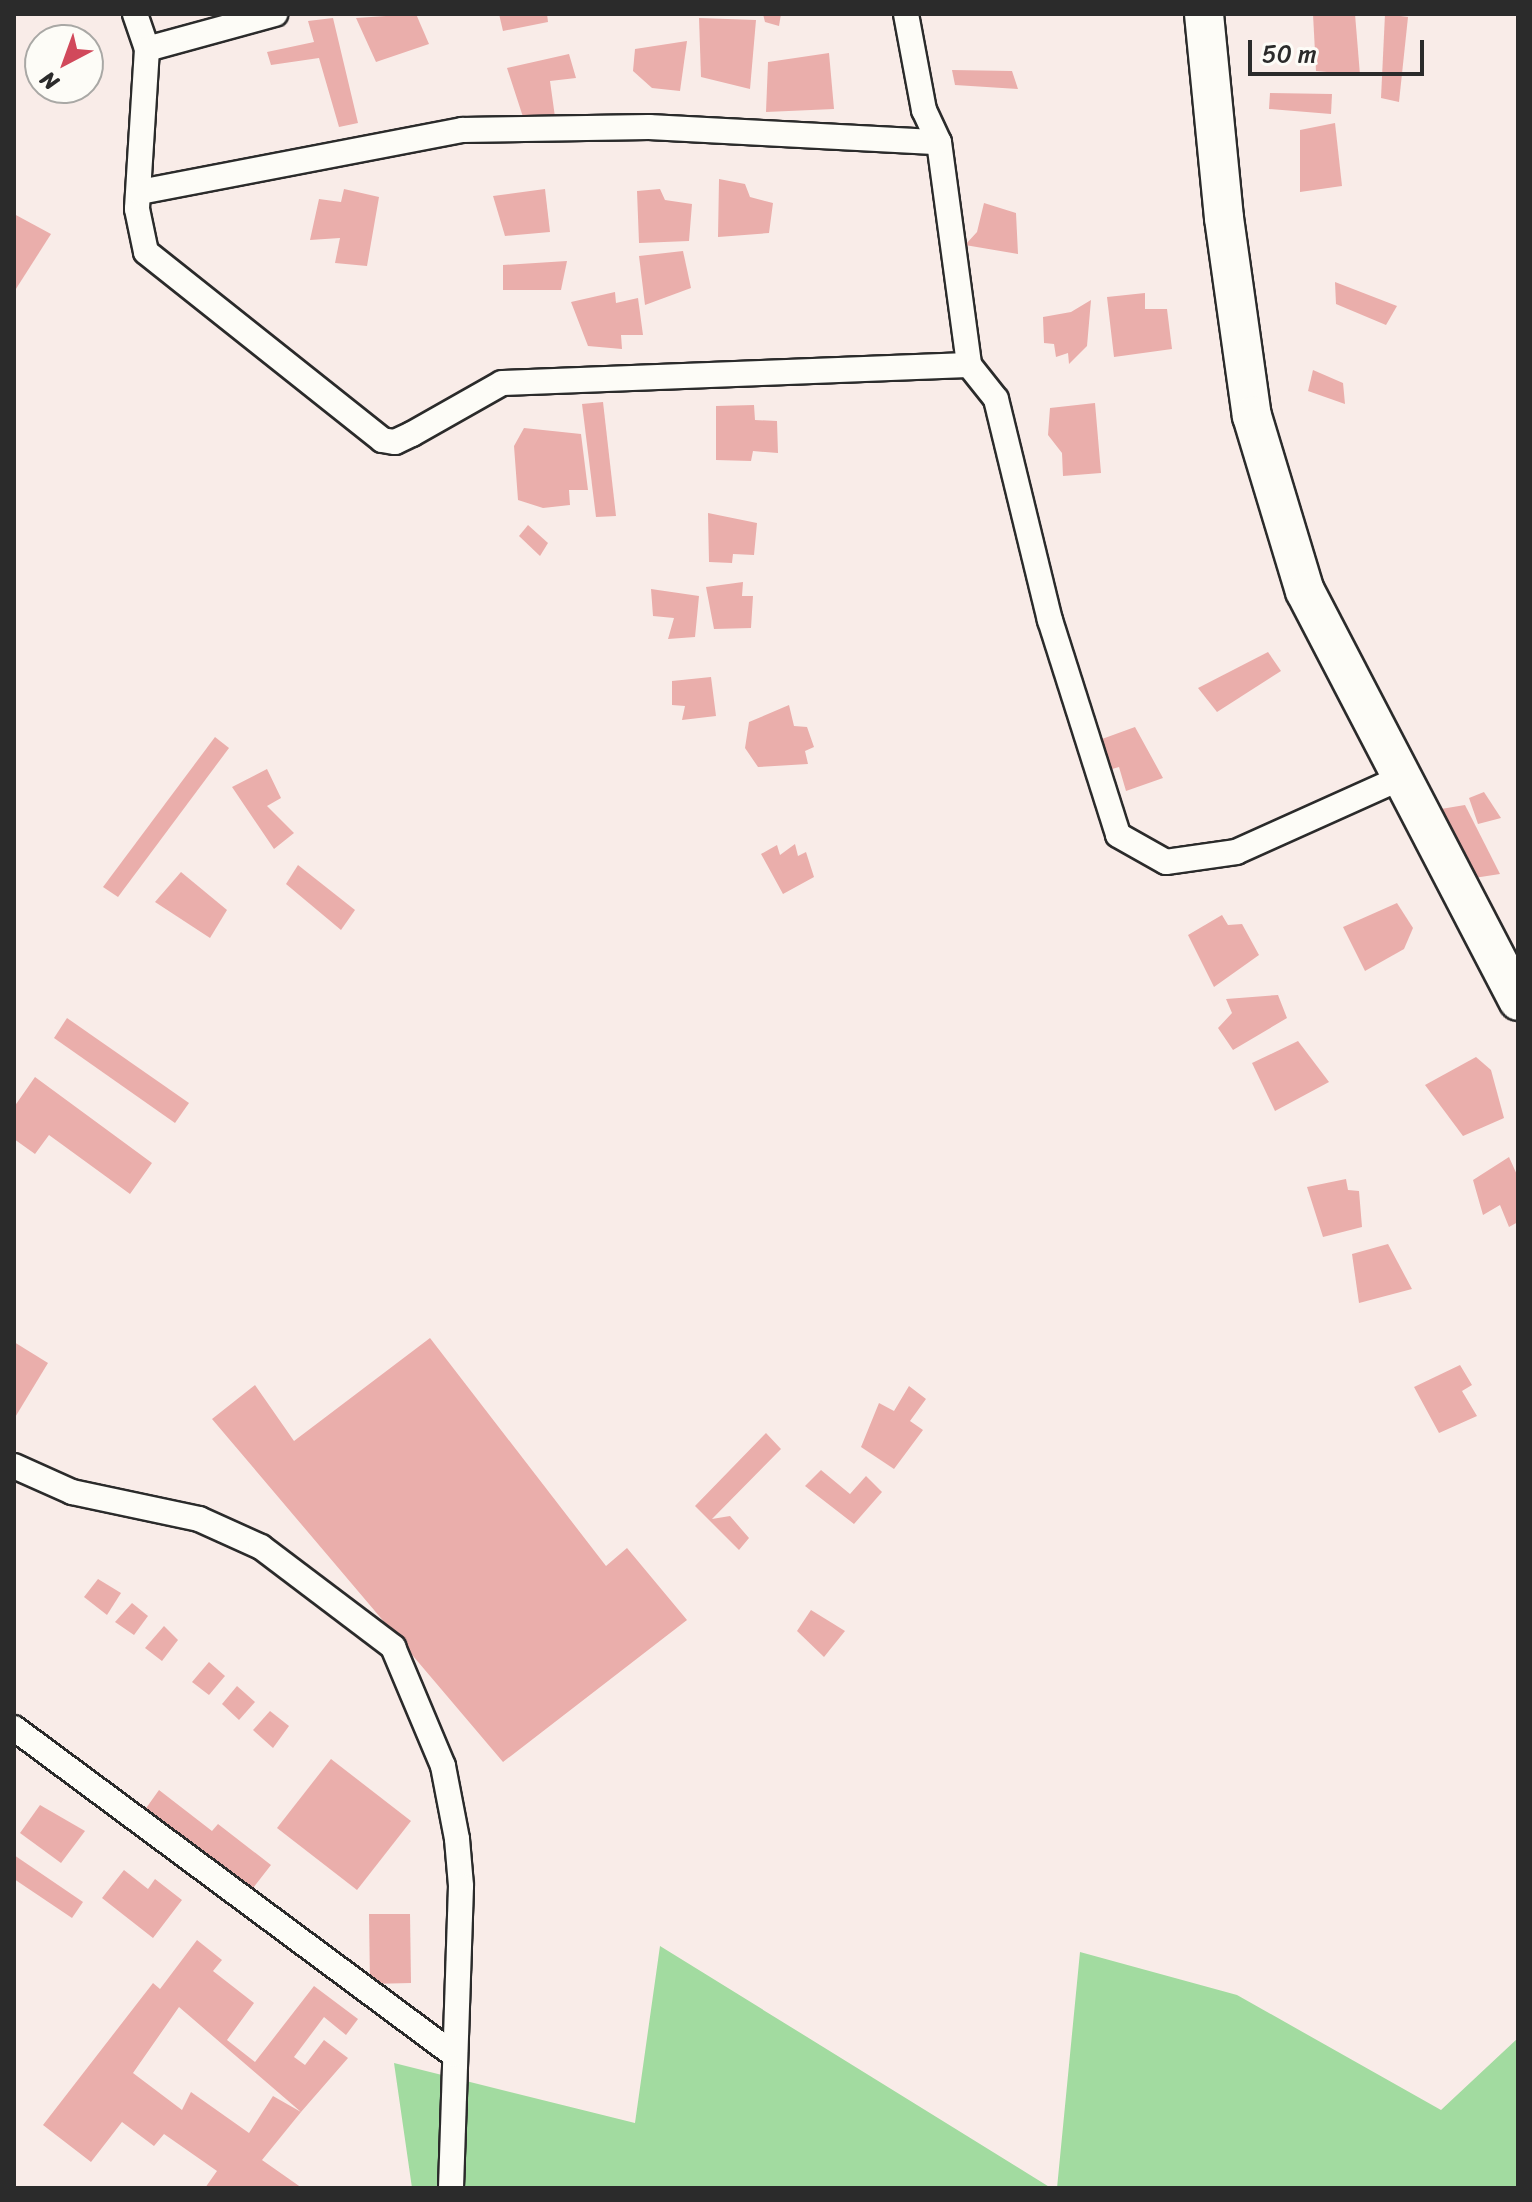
<!DOCTYPE html>
<style>
body{margin:0}
#map{position:relative;width:1532px;height:2202px;overflow:hidden;background:#f9ece8;font-family:Sriracha,sans-serif}
div>[style]{position:absolute}
[style*='--x']{left:calc(var(--x)*1px);top:calc(var(--y)*1px);width:calc(var(--w)*1px);rotate:calc(var(--a)*1deg)}
.green>*{inset:0;background:#a2dba0}
.building>*{inset:0;background:#eaaeab}
.roads{filter:drop-shadow(2px 0 #2b2b2b) drop-shadow(-2px 0 #2b2b2b) drop-shadow(0 2px #2b2b2b) drop-shadow(0 -2px #2b2b2b)}
.minor>*{height:24px;margin:-12px;padding:0 12px;transform-origin:12px;border-radius:12px;background:#fdfcf7}
.primary>*{height:38px;margin:-19px;padding:0 19px;transform-origin:19px;border-radius:19px;background:#fdfcf7}
span{translate:-50% -50%;white-space:nowrap;text-align:center;line-height:1.15;-webkit-text-stroke:7px #fdfcf7;paint-order:stroke}
.frame{position:absolute;inset:0;border:16px solid #2b2b2b;pointer-events:none}
.north{position:absolute;left:24px;top:24px;width:80px;height:80px;box-sizing:border-box;background:#fdfcf7;border:2px solid #a9a8a5;border-radius:50%;rotate:221deg;font-size:22px;font-weight:700;line-height:32px;text-align:center;color:#2b2b2b}
.north::after{content:'';display:block;margin:auto;width:28px;height:36px;background:#d1495b;clip-path:polygon(50% 0,100% 100%,50% 72%,0 100%)}
.scale{position:absolute;left:1248px;top:40px;width:176px;height:36px;box-sizing:border-box;border:4px solid #2b2b2b;border-top:0;padding-left:10px;font-size:24px;line-height:28px;white-space:nowrap;color:#2b2b2b;-webkit-text-stroke:6px #fdfcf7;paint-order:stroke}
</style>
<div id="map">
<div class="green">
<i style="clip-path:polygon(660px 1946px,1051px 2188px,412px 2188px,394px 2063px,635px 2123px)"></i>
<i style="clip-path:polygon(1080px 1952px,1237px 1995px,1441px 2110px,1518px 2038px,1518px 2188px,1057px 2188px)"></i>
</div>
<div class="building">
<i style="clip-path:polygon(416px 14px,429px 44px,376px 62px,356px 18px)"></i>
<i style="clip-path:polygon(499px 14px,547px 14px,548px 22px,503px 31px)"></i>
<i style="clip-path:polygon(763px 14px,781px 14px,779px 26px,765px 22px)"></i>
<i style="clip-path:polygon(1313px 14px,1355px 14px,1360px 75px,1316px 71px)"></i>
<i style="clip-path:polygon(1385px 14px,1408px 17px,1399px 102px,1381px 98px)"></i>
<i style="clip-path:polygon(333px 18px,358px 123px,339px 127px,319px 58px,271px 65px,267px 52px,314px 42px,308px 21px)"></i>
<i style="clip-path:polygon(699px 18px,756px 20px,750px 89px,701px 77px)"></i>
<i style="clip-path:polygon(687px 41px,680px 91px,652px 88px,633px 71px,635px 49px)"></i>
<i style="clip-path:polygon(829px 53px,834px 109px,766px 112px,768px 62px)"></i>
<i style="clip-path:polygon(569px 54px,576px 78px,550px 81px,555px 117px,524px 120px,507px 68px)"></i>
<i style="clip-path:polygon(952px 70px,1012px 71px,1018px 89px,955px 85px)"></i>
<i style="clip-path:polygon(1270px 93px,1332px 94px,1331px 114px,1269px 109px)"></i>
<i style="clip-path:polygon(1335px 123px,1342px 186px,1300px 192px,1300px 130px)"></i>
<i style="clip-path:polygon(719px 179px,745px 184px,750px 197px,773px 203px,769px 233px,718px 237px)"></i>
<i style="clip-path:polygon(344px 189px,379px 197px,367px 266px,335px 263px,340px 238px,310px 240px,319px 199px,341px 202px)"></i>
<i style="clip-path:polygon(545px 189px,550px 232px,505px 236px,493px 196px)"></i>
<i style="clip-path:polygon(660px 189px,665px 200px,692px 204px,689px 241px,639px 243px,637px 191px)"></i>
<i style="clip-path:polygon(984px 203px,1016px 213px,1018px 254px,965px 245px,977px 232px)"></i>
<i style="clip-path:polygon(14px 214px,51px 234px,14px 292px)"></i>
<i style="clip-path:polygon(683px 251px,691px 288px,645px 305px,639px 256px)"></i>
<i style="clip-path:polygon(567px 261px,561px 290px,503px 290px,503px 265px)"></i>
<i style="clip-path:polygon(1335px 282px,1397px 306px,1386px 325px,1336px 304px)"></i>
<i style="clip-path:polygon(615px 292px,616px 303px,638px 298px,643px 335px,621px 335px,622px 349px,588px 346px,571px 302px)"></i>
<i style="clip-path:polygon(1145px 293px,1145px 309px,1167px 309px,1172px 349px,1114px 357px,1107px 297px)"></i>
<i style="clip-path:polygon(1091px 300px,1087px 346px,1069px 364px,1068px 353px,1056px 357px,1054px 344px,1044px 343px,1043px 317px,1071px 312px)"></i>
<i style="clip-path:polygon(1313px 370px,1343px 383px,1345px 404px,1308px 391px)"></i>
<i style="clip-path:polygon(603px 402px,616px 516px,596px 517px,582px 404px)"></i>
<i style="clip-path:polygon(1095px 403px,1101px 473px,1063px 476px,1062px 453px,1048px 435px,1050px 408px)"></i>
<i style="clip-path:polygon(754px 405px,755px 420px,777px 421px,778px 453px,753px 451px,751px 461px,716px 460px,716px 406px)"></i>
<i style="clip-path:polygon(524px 428px,581px 434px,588px 490px,569px 490px,570px 505px,543px 508px,518px 500px,514px 446px)"></i>
<i style="clip-path:polygon(708px 513px,757px 523px,754px 555px,733px 554px,732px 563px,709px 562px)"></i>
<i style="clip-path:polygon(528px 525px,548px 543px,540px 556px,519px 536px)"></i>
<i style="clip-path:polygon(743px 582px,742px 596px,753px 596px,751px 628px,714px 629px,706px 587px)"></i>
<i style="clip-path:polygon(651px 589px,699px 596px,695px 637px,668px 639px,674px 618px,653px 616px)"></i>
<i style="clip-path:polygon(1268px 652px,1281px 671px,1217px 712px,1198px 688px)"></i>
<i style="clip-path:polygon(711px 677px,716px 716px,682px 720px,685px 706px,672px 705px,672px 681px)"></i>
<i style="clip-path:polygon(789px 705px,794px 726px,807px 727px,814px 747px,805px 751px,808px 764px,758px 767px,745px 748px,749px 722px)"></i>
<i style="clip-path:polygon(1135px 727px,1163px 778px,1126px 791px,1119px 767px,1105px 771px,1108px 757px,1102px 739px)"></i>
<i style="clip-path:polygon(215px 737px,229px 748px,118px 897px,103px 887px)"></i>
<i style="clip-path:polygon(267px 769px,281px 798px,267px 806px,294px 833px,274px 849px,232px 787px)"></i>
<i style="clip-path:polygon(1484px 792px,1501px 818px,1478px 824px,1469px 798px)"></i>
<i style="clip-path:polygon(1465px 805px,1500px 874px,1474px 878px,1441px 809px)"></i>
<i style="clip-path:polygon(795px 844px,798px 856px,806px 852px,814px 877px,783px 894px,761px 854px,777px 845px,780px 855px)"></i>
<i style="clip-path:polygon(298px 865px,355px 910px,341px 930px,286px 884px)"></i>
<i style="clip-path:polygon(181px 872px,227px 910px,210px 938px,155px 902px)"></i>
<i style="clip-path:polygon(1397px 903px,1413px 928px,1404px 949px,1365px 971px,1343px 927px)"></i>
<i style="clip-path:polygon(1222px 915px,1228px 925px,1242px 924px,1259px 955px,1214px 987px,1188px 935px)"></i>
<i style="clip-path:polygon(1278px 995px,1287px 1018px,1233px 1050px,1218px 1028px,1232px 1013px,1226px 999px)"></i>
<i style="clip-path:polygon(67px 1018px,189px 1103px,175px 1123px,54px 1038px)"></i>
<i style="clip-path:polygon(1298px 1041px,1329px 1082px,1275px 1111px,1252px 1063px)"></i>
<i style="clip-path:polygon(1476px 1057px,1491px 1070px,1504px 1118px,1463px 1136px,1425px 1085px)"></i>
<i style="clip-path:polygon(35px 1077px,152px 1163px,130px 1194px,49px 1135px,35px 1154px,14px 1139px,14px 1107px)"></i>
<i style="clip-path:polygon(1509px 1157px,1518px 1177px,1518px 1222px,1509px 1227px,1500px 1205px,1483px 1215px,1473px 1180px)"></i>
<i style="clip-path:polygon(1346px 1179px,1348px 1190px,1359px 1191px,1362px 1227px,1323px 1237px,1307px 1187px)"></i>
<i style="clip-path:polygon(1388px 1244px,1412px 1289px,1359px 1303px,1352px 1254px)"></i>
<i style="clip-path:polygon(430px 1338px,606px 1566px,627px 1548px,687px 1620px,503px 1762px,212px 1419px,255px 1385px,294px 1441px)"></i>
<i style="clip-path:polygon(14px 1342px,48px 1363px,14px 1419px)"></i>
<i style="clip-path:polygon(1460px 1365px,1472px 1385px,1462px 1391px,1477px 1416px,1439px 1433px,1414px 1387px)"></i>
<i style="clip-path:polygon(909px 1386px,926px 1399px,910px 1421px,923px 1430px,894px 1469px,861px 1447px,879px 1403px,894px 1411px)"></i>
<i style="clip-path:polygon(766px 1433px,781px 1449px,712px 1519px,730px 1516px,749px 1538px,739px 1550px,695px 1506px)"></i>
<i style="clip-path:polygon(821px 1470px,850px 1494px,866px 1476px,882px 1492px,854px 1524px,805px 1486px)"></i>
<i style="clip-path:polygon(98px 1579px,121px 1593px,107px 1615px,84px 1597px)"></i>
<i style="clip-path:polygon(132px 1603px,148px 1616px,134px 1635px,115px 1622px)"></i>
<i style="clip-path:polygon(811px 1610px,845px 1631px,824px 1657px,797px 1631px)"></i>
<i style="clip-path:polygon(164px 1626px,178px 1640px,162px 1661px,145px 1648px)"></i>
<i style="clip-path:polygon(209px 1662px,225px 1676px,209px 1695px,192px 1682px)"></i>
<i style="clip-path:polygon(237px 1686px,255px 1702px,239px 1720px,222px 1704px)"></i>
<i style="clip-path:polygon(270px 1711px,289px 1726px,273px 1748px,253px 1730px)"></i>
<i style="clip-path:polygon(331px 1759px,411px 1821px,357px 1890px,277px 1828px)"></i>
<i style="clip-path:polygon(159px 1790px,212px 1831px,218px 1824px,271px 1865px,250px 1892px,144px 1811px)"></i>
<i style="clip-path:polygon(40px 1805px,85px 1831px,61px 1863px,20px 1833px)"></i>
<i style="clip-path:polygon(14px 1855px,83px 1902px,72px 1918px,14px 1879px)"></i>
<i style="clip-path:polygon(124px 1870px,148px 1889px,155px 1879px,182px 1900px,153px 1938px,102px 1898px)"></i>
<i style="clip-path:polygon(369px 1914px,410px 1914px,411px 1983px,370px 1984px)"></i>
<i style="clip-path:polygon(197px 1940px,222px 1960px,213px 1971px,254px 2003px,227px 2040px,255px 2062px,314px 1986px,358px 2019px,346px 2035px,324px 2017px,294px 2057px,305px 2065px,324px 2040px,348px 2058px,301px 2112px,179px 2007px,133px 2073px,182px 2110px,191px 2092px,249px 2133px,273px 2096px,301px 2112px,262px 2160px,302px 2188px,205px 2188px,217px 2171px,164px 2134px,154px 2146px,122px 2122px,91px 2162px,43px 2125px,153px 1983px,160px 1989px)"></i>
</div>
<div class="roads">
<div class="minor">
<i style="--x:135;--y:14;--w:37;--a:71"></i>
<i style="--x:147;--y:49;--w:160;--a:93.6"></i>
<i style="--x:137;--y:209;--w:44;--a:78.2"></i>
<i style="--x:146;--y:252;--w:302;--a:38.5"></i>
<i style="--x:382;--y:440;--w:13;--a:9"></i>
<i style="--x:395;--y:442;--w:19;--a:-25"></i>
<i style="--x:412;--y:434;--w:103;--a:-29.5"></i>
<i style="--x:502;--y:383;--w:467;--a:-2.2"></i>
<i style="--x:906;--y:14;--w:98;--a:79.4"></i>
<i style="--x:924;--y:110;--w:35;--a:65"></i>
<i style="--x:939;--y:142;--w:225;--a:82.3"></i>
<i style="--x:969;--y:365;--w:43;--a:51.5"></i>
<i style="--x:996;--y:399;--w:228;--a:76.3"></i>
<i style="--x:1050;--y:620;--w:225;--a:72.4"></i>
<i style="--x:1118;--y:835;--w:55;--a:29.4"></i>
<i style="--x:1166;--y:862;--w:71;--a:-8.1"></i>
<i style="--x:1236;--y:852;--w:181;--a:-24.2"></i>
<i style="--x:147;--y:49;--w:133;--a:-15.3"></i>
<i style="--x:140;--y:192;--w:328;--a:-10.9"></i>
<i style="--x:462;--y:130;--w:187;--a:-0.9"></i>
<i style="--x:649;--y:127;--w:290;--a:3"></i>
<i style="--x:14;--y:1466;--w:64;--a:24.1"></i>
<i style="--x:72;--y:1492;--w:130;--a:12"></i>
<i style="--x:199;--y:1519;--w:68;--a:24.3"></i>
<i style="--x:261;--y:1547;--w:166;--a:37.1"></i>
<i style="--x:393;--y:1647;--w:129;--a:67.2"></i>
<i style="--x:443;--y:1766;--w:74;--a:79.1"></i>
<i style="--x:457;--y:1839;--w:47;--a:85.1"></i>
<i style="--x:461;--y:1886;--w:302;--a:91.9"></i>
<i style="--x:14;--y:1728;--w:547;--a:36.6"></i>
</div>
<div class="primary">
<i style="--x:1204;--y:14;--w:205;--a:84.4"></i>
<i style="--x:1224;--y:218;--w:200;--a:82"></i>
<i style="--x:1252;--y:416;--w:183;--a:73.2"></i>
<i style="--x:1305;--y:591;--w:462;--a:62.5"></i>
</div>
</div>
<div class="frame"></div>
<div class="north">N</div>
<div class="scale">50 m</div>
</div>
